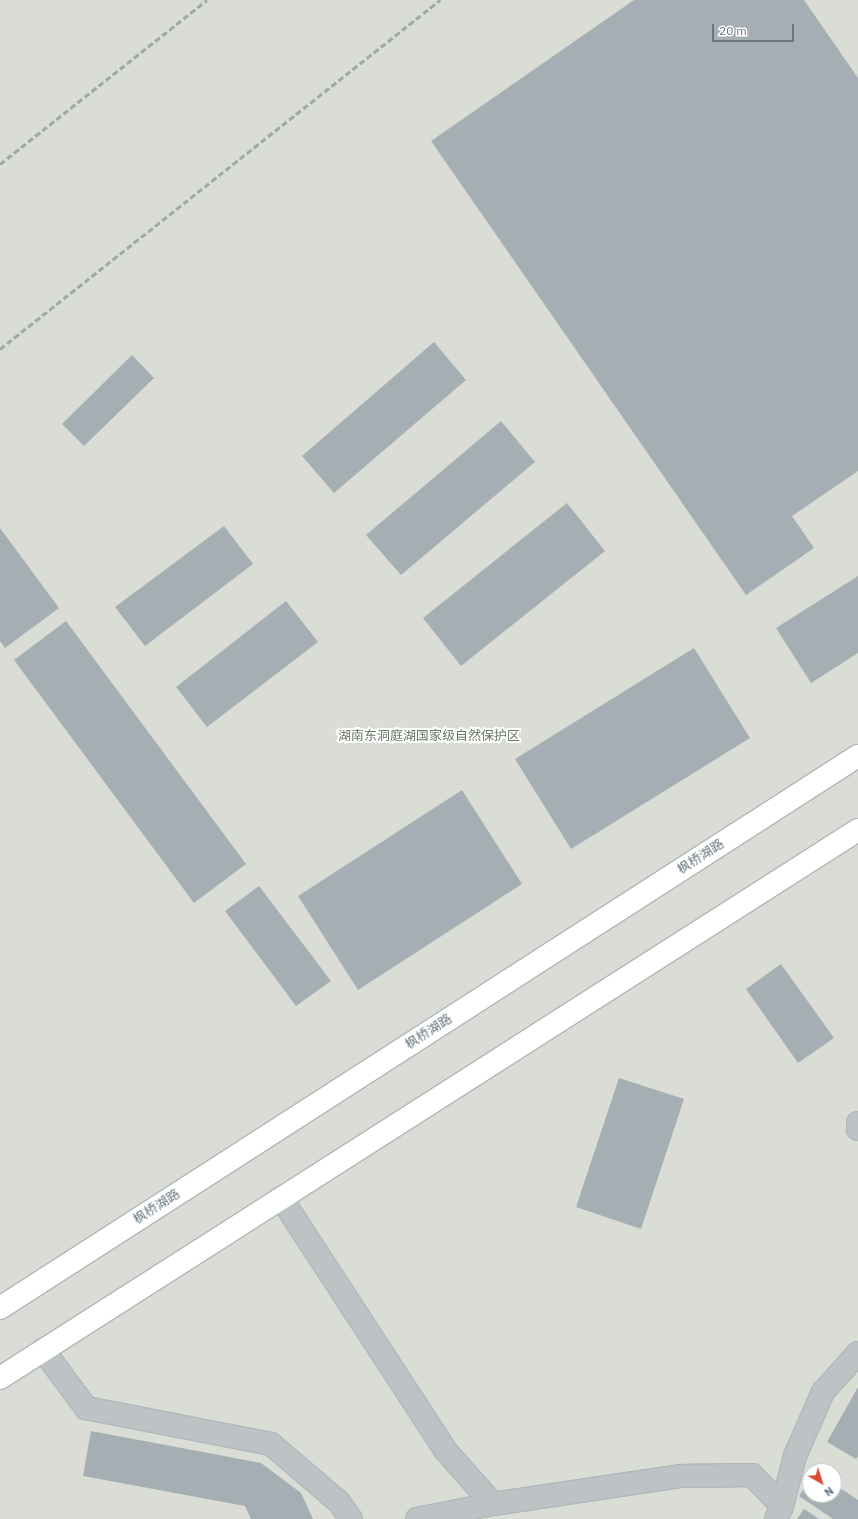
<!DOCTYPE html>
<meta charset="utf-8">
<style>
body{margin:0}
#map{position:relative;width:858px;height:1519px;overflow:hidden;background:#f8f8f6;font-family:"IBM Plex Sans","Noto Sans SC",sans-serif}
div>[style]{position:absolute}
[style*='--x']{left:calc(var(--x)*1px);top:calc(var(--y)*1px);width:calc(var(--w)*1px);rotate:calc(var(--a)*1deg)}
.green>*{inset:0;background:#d9ddd6}
.building>*{inset:0;background:#a5afb3}
.roads{filter:drop-shadow(1px 0 #b1b7ba) drop-shadow(-1px 0 #b1b7ba) drop-shadow(0 1px #b1b7ba) drop-shadow(0 -1px #b1b7ba)}
.street>*{height:22px;margin:-11px;padding:0 11px;transform-origin:11px;border-radius:11px;background:#bdc3c5}
.primary>*{height:22px;margin:-11px;padding:0 11px;transform-origin:11px;border-radius:11px;background:#fff}
.rail>*{height:3px;margin-top:-1.5px;transform-origin:0;background:repeating-linear-gradient(90deg,#a0a8ac 0 6px,transparent 0 9px)}
span{translate:-50% -50%;white-space:nowrap;text-align:center;line-height:1.15;-webkit-text-stroke:4px #fff;paint-order:stroke}
.park-label{font-size:13px;color:#697864}
.street-label{font-size:13px;color:#66777f}
.north{position:absolute;left:802px;top:1463px;width:40px;height:40px;box-sizing:border-box;background:#fff;border:1px solid #c2c9cc;border-radius:50%;rotate:141deg;font-size:11px;font-weight:700;line-height:16px;text-align:center;color:#66777f}
.north::after{content:'';display:block;margin:auto;width:14px;height:18px;background:#d84c37;clip-path:polygon(50% 0,100% 100%,50% 72%,0 100%)}
.scale{position:absolute;left:712px;top:24px;width:82px;height:18px;box-sizing:border-box;border:2px solid #66777f;border-top:0;padding-left:5px;font-size:12px;line-height:14px;white-space:nowrap;color:#66777f;-webkit-text-stroke:3px #fff;paint-order:stroke}
</style>
<div id="map">
<div class="green">
<i style="clip-path:polygon(evenodd,0 0,858px 0,858px 1519px,0 1519px,0 0,810px 1471px,834px 1471px,834px 1495px,810px 1495px,810px 1471px)"></i>
</div>
<div class="building">
<i style="clip-path:polygon(634px 0,804px 0,858px 78px,858px 471px,792px 516px,814px 548px,746px 595px,431px 141px)"></i>
<i style="clip-path:polygon(434px 342px,466px 380px,334px 493px,302px 456px)"></i>
<i style="clip-path:polygon(132px 355px,154px 378px,84px 446px,62px 424px)"></i>
<i style="clip-path:polygon(501px 421px,535px 462px,401px 575px,366px 535px)"></i>
<i style="clip-path:polygon(567px 503px,605px 551px,461px 666px,423px 618px)"></i>
<i style="clip-path:polygon(224px 526px,253px 564px,145px 646px,115px 607px)"></i>
<i style="clip-path:polygon(0 528px,59px 608px,5px 648px,0 641px)"></i>
<i style="clip-path:polygon(858px 576px,858px 653px,811px 683px,776px 628px)"></i>
<i style="clip-path:polygon(286px 601px,318px 642px,207px 727px,176px 687px)"></i>
<i style="clip-path:polygon(66px 621px,246px 864px,194px 903px,14px 660px)"></i>
<i style="clip-path:polygon(694px 648px,750px 738px,571px 849px,515px 759px)"></i>
<i style="clip-path:polygon(462px 790px,522px 884px,358px 990px,298px 896px)"></i>
<i style="clip-path:polygon(259px 886px,331px 981px,296px 1006px,225px 911px)"></i>
<i style="clip-path:polygon(781px 964px,834px 1038px,798px 1063px,746px 989px)"></i>
<i style="clip-path:polygon(619px 1078px,684px 1099px,641px 1229px,576px 1207px)"></i>
<i style="clip-path:polygon(858px 1387px,858px 1456px,856px 1459px,827px 1442px)"></i>
<i style="clip-path:polygon(91px 1431px,261px 1463px,301px 1493px,313px 1519px,251px 1519px,245px 1506px,83px 1476px)"></i>
<i style="clip-path:polygon(810px 1479px,810px 1495px,834px 1495px,834px 1484px,858px 1500px,858px 1519px,833px 1519px,799px 1496px)"></i>
<i style="clip-path:polygon(804px 1509px,819px 1519px,797px 1519px)"></i>
</div>
<div class="roads">
<div class="street">
<i style="--x:858;--y:1123;--w:6;--a:90"></i>
<i style="--x:281;--y:1198;--w:301;--a:56.9"></i>
<i style="--x:445;--y:1450;--w:72;--a:48.4"></i>
<i style="--x:43;--y:1350;--w:72;--a:53.4"></i>
<i style="--x:86;--y:1408;--w:188;--a:11"></i>
<i style="--x:271;--y:1444;--w:89;--a:40.5"></i>
<i style="--x:339;--y:1502;--w:21;--a:55"></i>
<i style="--x:782;--y:1506;--w:52;--a:-75.4"></i>
<i style="--x:795;--y:1456;--w:70;--a:-66.4"></i>
<i style="--x:823;--y:1392;--w:52;--a:-48.1"></i>
<i style="--x:417;--y:1519;--w:77;--a:-11.2"></i>
<i style="--x:493;--y:1504;--w:189;--a:-8.5"></i>
<i style="--x:680;--y:1476;--w:72;--a:-0.8"></i>
<i style="--x:752;--y:1475;--w:43;--a:45.9"></i>
<i style="--x:782;--y:1506;--w:14;--a:115"></i>
</div>
<div class="primary">
<i style="--x:0;--y:1308;--w:1020;--a:-32.76"></i>
<i style="--x:0;--y:1378;--w:1018;--a:-32.57"></i>
</div>
</div>
<div class="rail">
<i style="--x:0;--y:164;--w:264;--a:-38.4"></i>
<i style="--x:0;--y:349;--w:562;--a:-38.42"></i>
</div>
<div class="park-label">
<span style="left:429px;top:736px">湖南东洞庭湖国家级自然保护区</span>
</div>
<div class="street-label">
<span style="left:701px;top:857px;rotate:-33deg">枫桥湖路</span>
<span style="left:429px;top:1032px;rotate:-33deg">枫桥湖路</span>
<span style="left:157px;top:1207px;rotate:-33deg">枫桥湖路</span>
</div>
<div class="north">N</div>
<div class="scale">20 m</div>
</div>
